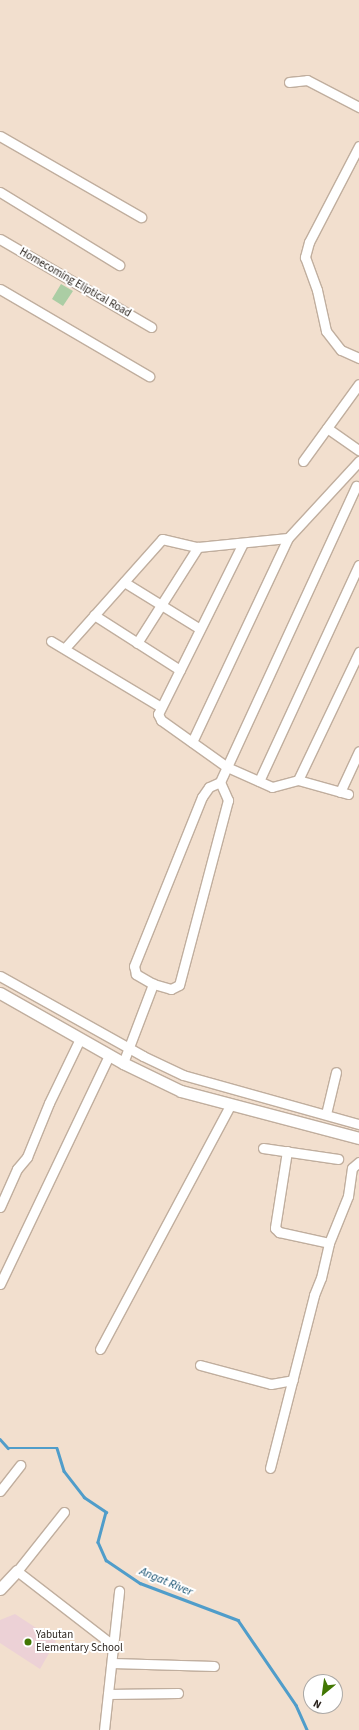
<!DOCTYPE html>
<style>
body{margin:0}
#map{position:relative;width:359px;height:1730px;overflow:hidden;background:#f2dfce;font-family:"Source Sans 3",sans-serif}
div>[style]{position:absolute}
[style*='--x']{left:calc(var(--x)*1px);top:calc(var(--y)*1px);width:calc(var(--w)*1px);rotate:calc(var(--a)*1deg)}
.education>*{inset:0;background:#ecd1d6}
.green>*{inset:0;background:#abcda4}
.stream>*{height:2.5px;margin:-1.25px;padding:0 1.25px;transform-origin:1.25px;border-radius:1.25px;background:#509dca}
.roads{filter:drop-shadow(1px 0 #c0ae9e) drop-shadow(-1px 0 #c0ae9e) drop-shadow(0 1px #c0ae9e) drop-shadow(0 -1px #c0ae9e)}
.minor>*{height:9px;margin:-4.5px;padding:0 4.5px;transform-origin:4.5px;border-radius:4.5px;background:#fff}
.tertiary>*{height:11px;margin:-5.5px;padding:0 5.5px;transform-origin:5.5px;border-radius:5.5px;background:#fff}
.dots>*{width:11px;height:11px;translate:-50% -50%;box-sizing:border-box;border:2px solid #fff;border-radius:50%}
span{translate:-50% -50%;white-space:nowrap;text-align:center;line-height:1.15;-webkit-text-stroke:4px #fff;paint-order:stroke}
.street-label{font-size:11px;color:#2c251f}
.poi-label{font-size:11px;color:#2c251f}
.left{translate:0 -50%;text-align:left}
.water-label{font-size:12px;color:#124e6e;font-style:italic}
.north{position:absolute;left:303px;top:1674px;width:40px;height:40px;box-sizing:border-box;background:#fff;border:1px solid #aba8a5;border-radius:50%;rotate:209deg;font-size:11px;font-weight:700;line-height:16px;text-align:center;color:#2c251f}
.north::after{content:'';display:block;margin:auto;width:14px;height:18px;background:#427703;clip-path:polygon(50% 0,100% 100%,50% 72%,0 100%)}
</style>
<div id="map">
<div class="education">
<i style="clip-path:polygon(15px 1614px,56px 1641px,40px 1669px,0 1643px,0 1620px)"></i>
</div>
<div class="green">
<i style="clip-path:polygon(61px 284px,73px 291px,63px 306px,52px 299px)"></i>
</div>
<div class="stream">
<i style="--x:0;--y:1439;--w:12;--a:48"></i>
<i style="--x:8;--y:1448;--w:49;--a:0"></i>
<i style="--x:57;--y:1448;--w:24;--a:73"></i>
<i style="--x:64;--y:1471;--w:33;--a:52"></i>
<i style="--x:84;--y:1497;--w:27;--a:34"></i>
<i style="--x:106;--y:1512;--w:31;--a:105"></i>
<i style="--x:98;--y:1542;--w:20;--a:66"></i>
<i style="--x:106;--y:1560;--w:41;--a:34.1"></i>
<i style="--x:140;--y:1583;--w:105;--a:20.7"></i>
<i style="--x:238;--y:1620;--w:103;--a:55.7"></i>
<i style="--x:296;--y:1705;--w:27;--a:66"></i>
</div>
<div class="roads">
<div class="minor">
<i style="--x:289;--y:82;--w:18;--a:-6"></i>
<i style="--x:307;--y:80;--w:59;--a:27.4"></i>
<i style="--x:0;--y:136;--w:163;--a:29.9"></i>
<i style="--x:359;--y:146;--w:108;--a:117.5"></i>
<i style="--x:309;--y:242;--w:16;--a:105"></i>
<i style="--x:305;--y:257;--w:35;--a:70"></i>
<i style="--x:317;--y:290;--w:42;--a:77.6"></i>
<i style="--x:326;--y:331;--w:24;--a:52"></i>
<i style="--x:341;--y:350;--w:20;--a:24"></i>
<i style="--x:0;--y:192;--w:140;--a:31.5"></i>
<i style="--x:0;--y:239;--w:175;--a:30.2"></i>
<i style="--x:0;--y:289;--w:173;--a:30.3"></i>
<i style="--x:327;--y:428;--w:39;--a:35"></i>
<i style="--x:303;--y:461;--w:95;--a:-54"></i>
<i style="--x:243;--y:543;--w:191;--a:116.4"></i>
<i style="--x:158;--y:714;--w:7;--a:63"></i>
<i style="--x:161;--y:720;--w:81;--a:35.5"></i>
<i style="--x:227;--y:767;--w:49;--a:24"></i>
<i style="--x:272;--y:787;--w:27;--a:-15"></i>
<i style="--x:298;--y:780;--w:52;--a:15.6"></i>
<i style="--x:124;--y:582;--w:89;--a:31.7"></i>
<i style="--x:94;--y:615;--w:102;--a:32.6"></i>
<i style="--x:51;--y:641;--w:128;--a:31"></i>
<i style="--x:137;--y:643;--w:114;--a:-57.6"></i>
<i style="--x:65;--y:648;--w:146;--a:-48.3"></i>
<i style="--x:162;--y:539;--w:37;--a:13"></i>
<i style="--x:198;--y:547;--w:90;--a:-5.7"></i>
<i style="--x:192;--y:742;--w:225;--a:-64.8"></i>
<i style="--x:288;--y:538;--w:105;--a:-47.3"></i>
<i style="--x:298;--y:780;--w:142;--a:-64.5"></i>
<i style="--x:259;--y:781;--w:238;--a:-65.2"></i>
<i style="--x:220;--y:782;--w:20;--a:66"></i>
<i style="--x:228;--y:800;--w:191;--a:104.8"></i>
<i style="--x:179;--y:985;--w:9;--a:153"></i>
<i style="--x:171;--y:989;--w:19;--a:-164"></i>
<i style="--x:153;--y:984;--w:20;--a:-150"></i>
<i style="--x:136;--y:974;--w:8;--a:-104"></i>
<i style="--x:134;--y:966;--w:182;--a:-68.1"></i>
<i style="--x:202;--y:797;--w:12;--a:-55"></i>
<i style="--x:209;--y:787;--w:12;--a:-24"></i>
<i style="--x:220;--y:782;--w:326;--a:-65.3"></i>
<i style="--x:340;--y:792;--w:45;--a:-65.1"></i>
<i style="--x:0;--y:976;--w:164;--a:29.2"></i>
<i style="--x:143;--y:1056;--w:44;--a:25.4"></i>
<i style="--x:183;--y:1075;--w:183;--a:15.6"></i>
<i style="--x:123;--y:1063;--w:85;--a:-69.2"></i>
<i style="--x:326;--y:1114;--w:43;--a:-76.6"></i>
<i style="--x:263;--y:1148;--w:76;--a:8.3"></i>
<i style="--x:287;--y:1151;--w:78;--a:98.9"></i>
<i style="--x:275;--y:1228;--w:6;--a:45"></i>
<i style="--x:279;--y:1232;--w:51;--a:12.4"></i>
<i style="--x:0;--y:1207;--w:42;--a:-65.9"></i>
<i style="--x:17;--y:1169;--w:16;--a:-50"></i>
<i style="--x:27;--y:1157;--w:58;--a:-67.8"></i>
<i style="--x:49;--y:1103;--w:71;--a:-64.2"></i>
<i style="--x:0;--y:1284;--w:254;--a:-64.5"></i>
<i style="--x:100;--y:1349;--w:276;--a:-61.9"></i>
<i style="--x:200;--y:1365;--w:73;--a:15"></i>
<i style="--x:271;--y:1384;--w:22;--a:-10"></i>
<i style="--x:270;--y:1468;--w:179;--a:-75.7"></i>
<i style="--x:314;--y:1295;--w:18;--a:-68"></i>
<i style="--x:321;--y:1278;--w:36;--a:-77"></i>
<i style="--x:329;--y:1243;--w:51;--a:-68"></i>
<i style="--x:348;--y:1196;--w:28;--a:-82"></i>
<i style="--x:352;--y:1168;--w:9;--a:-41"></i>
<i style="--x:0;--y:1491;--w:33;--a:-52"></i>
<i style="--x:64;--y:1512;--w:75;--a:128.5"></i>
<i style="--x:17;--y:1571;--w:123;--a:37.7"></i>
<i style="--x:112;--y:1663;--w:102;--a:1.7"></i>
<i style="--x:108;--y:1694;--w:70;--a:-0.8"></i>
<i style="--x:104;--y:1730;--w:140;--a:-83.8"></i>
</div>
<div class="tertiary">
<i style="--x:0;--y:993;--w:142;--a:29.6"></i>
<i style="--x:123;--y:1063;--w:64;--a:25.8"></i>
<i style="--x:181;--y:1091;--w:184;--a:14.8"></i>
<i style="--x:0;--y:1589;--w:25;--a:-47"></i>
</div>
</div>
<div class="dots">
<i style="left:28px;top:1642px;background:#427703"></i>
</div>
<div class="street-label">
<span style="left:75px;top:283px;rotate:30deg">Homecoming Eliptical Road</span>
</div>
<div class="poi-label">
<span class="left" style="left:36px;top:1642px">Yabutan<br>Elementary School</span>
</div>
<div class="water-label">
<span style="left:166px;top:1582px;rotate:23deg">Angat River</span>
</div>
<div class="north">N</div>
</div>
